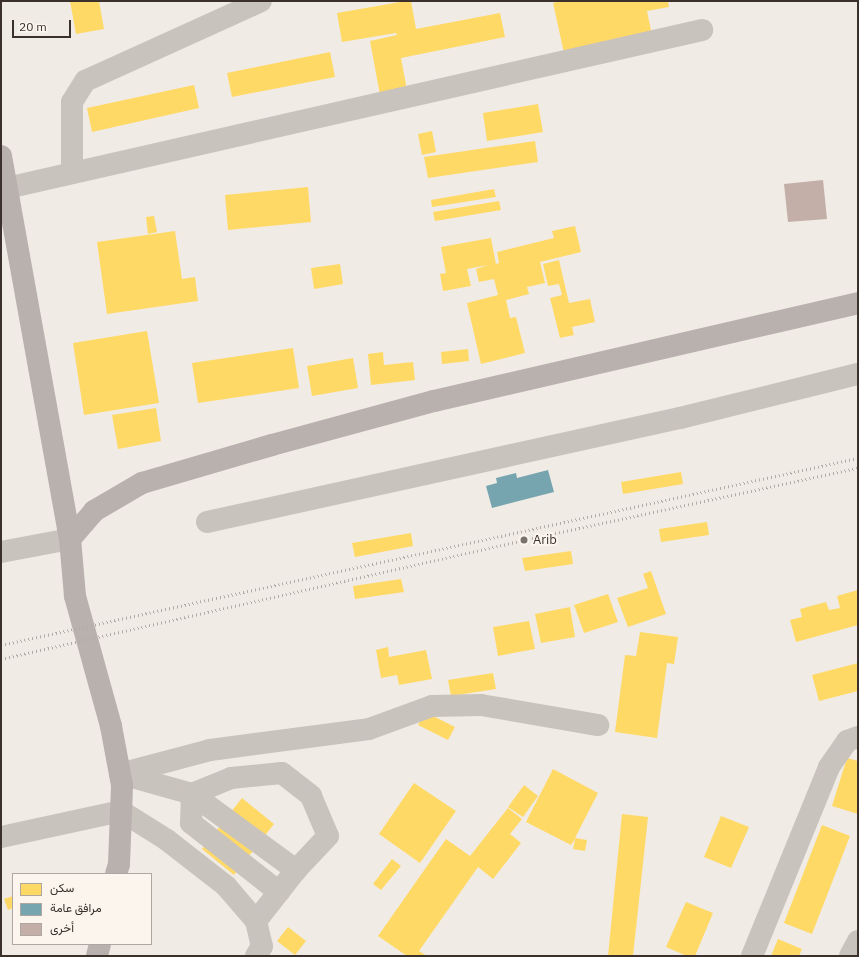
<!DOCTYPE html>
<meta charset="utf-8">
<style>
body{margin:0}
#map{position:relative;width:859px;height:957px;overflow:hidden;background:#f0ebe5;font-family:"IBM Plex Sans",Vazirmatn,sans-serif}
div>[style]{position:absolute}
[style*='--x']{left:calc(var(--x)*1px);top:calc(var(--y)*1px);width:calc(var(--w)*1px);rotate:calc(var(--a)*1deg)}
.homes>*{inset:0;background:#ffd966}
.public>*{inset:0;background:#76a5af}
.building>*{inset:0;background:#c3afa7}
.minor>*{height:22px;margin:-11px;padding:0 11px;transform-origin:11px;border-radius:11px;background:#c9c3be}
.major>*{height:22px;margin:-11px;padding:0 11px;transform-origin:11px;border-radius:11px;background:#b8b1ad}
.rail>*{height:3px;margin-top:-1.5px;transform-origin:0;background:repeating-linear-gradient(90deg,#b1aca8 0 1px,transparent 0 4px)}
.dots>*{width:11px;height:11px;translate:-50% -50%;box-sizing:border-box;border:2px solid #fbf5ee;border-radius:50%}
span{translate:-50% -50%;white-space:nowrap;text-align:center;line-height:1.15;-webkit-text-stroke:4px #fbf5ee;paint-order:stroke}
.poi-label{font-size:13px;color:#3b302b}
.left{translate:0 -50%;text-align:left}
.frame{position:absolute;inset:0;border:2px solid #3b302b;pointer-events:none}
.legend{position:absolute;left:12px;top:873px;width:140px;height:72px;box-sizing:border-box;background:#fbf5ee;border:1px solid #aea6a0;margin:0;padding:5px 7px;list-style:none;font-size:12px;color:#3b302b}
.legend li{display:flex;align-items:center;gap:8px;height:20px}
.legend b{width:20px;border:1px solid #aea6a0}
.scale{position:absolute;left:12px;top:20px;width:59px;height:18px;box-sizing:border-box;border:2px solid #3b302b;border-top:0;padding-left:5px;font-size:12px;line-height:14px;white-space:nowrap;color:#3b302b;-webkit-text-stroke:3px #fbf5ee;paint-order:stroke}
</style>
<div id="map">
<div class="homes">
<i style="clip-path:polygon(70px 1px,99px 1px,104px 29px,76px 34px)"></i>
<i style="clip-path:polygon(406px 1px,411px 1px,416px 29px,500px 13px,505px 37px,401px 58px,407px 90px,380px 95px,370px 41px,397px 35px,396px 33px,342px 42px,337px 13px)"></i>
<i style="clip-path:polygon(561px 1px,668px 1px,669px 7px,647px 11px,652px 35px,564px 53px,553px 3px)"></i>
<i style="clip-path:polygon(330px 52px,335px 77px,232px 97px,227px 73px)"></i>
<i style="clip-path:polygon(194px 85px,199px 108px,92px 132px,87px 108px)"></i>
<i style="clip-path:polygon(538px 104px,543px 132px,487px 141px,483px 113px)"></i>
<i style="clip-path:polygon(432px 131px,436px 152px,422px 155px,418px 134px)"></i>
<i style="clip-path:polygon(535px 141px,538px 162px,428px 178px,424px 157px)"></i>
<i style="clip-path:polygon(308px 187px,311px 222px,228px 230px,225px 195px)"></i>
<i style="clip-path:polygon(494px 189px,496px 197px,432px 207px,431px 200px)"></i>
<i style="clip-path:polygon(499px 201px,501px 210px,435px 221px,433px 212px)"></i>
<i style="clip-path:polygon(154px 216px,157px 232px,148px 234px,146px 217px)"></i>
<i style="clip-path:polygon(575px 226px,581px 252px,540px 262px,545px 283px,527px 287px,529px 294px,506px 300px,510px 318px,516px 317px,525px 353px,481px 364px,467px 303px,498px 295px,494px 279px,479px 282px,476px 269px,488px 265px,467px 269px,471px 286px,443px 291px,440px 274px,446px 273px,441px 247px,491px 238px,496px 264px,499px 263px,497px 252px,554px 238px,552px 231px)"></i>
<i style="clip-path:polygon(175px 231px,182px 279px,195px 277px,198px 301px,107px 314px,97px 242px)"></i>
<i style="clip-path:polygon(559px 260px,569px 303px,590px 299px,595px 322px,572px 327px,574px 335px,560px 338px,550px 298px,562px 295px,559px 284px,548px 286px,543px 264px)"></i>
<i style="clip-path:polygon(340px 264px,343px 284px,314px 289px,311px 268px)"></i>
<i style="clip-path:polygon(147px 331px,159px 403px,84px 415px,73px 343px)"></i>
<i style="clip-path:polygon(293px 348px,299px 388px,198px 403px,192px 363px)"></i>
<i style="clip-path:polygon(468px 349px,469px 361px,442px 364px,441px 352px)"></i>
<i style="clip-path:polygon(383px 352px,384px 365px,413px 362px,415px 380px,371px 385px,368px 354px)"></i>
<i style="clip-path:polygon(353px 358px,358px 388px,312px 396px,307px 366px)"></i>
<i style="clip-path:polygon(156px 408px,161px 441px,118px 449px,112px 415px)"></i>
<i style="clip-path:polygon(681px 472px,683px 484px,623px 494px,621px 482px)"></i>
<i style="clip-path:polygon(707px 522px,709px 535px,661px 542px,659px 529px)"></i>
<i style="clip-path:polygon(411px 533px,413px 546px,355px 557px,352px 543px)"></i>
<i style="clip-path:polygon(571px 551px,573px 564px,525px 571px,522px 558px)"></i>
<i style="clip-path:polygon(651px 571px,666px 614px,628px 627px,617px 598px,648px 588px,643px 574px)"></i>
<i style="clip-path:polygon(401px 579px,404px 592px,355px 599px,353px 586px)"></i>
<i style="clip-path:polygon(858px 590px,858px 625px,796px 642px,790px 620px,802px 617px,800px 609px,826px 602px,829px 610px,840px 608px,837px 596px)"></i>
<i style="clip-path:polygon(608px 594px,618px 622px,584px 633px,574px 605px)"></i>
<i style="clip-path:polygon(570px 607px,575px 637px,541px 643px,535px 614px)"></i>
<i style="clip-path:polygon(529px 621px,535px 649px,498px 656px,493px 627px)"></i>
<i style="clip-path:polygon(640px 632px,678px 637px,674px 664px,667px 663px,657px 738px,615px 732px,625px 655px,636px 656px)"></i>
<i style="clip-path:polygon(388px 647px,389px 657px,426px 650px,432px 679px,399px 685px,397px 675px,381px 678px,376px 650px)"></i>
<i style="clip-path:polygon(858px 663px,858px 691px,819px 701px,812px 675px)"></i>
<i style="clip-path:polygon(493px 673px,496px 689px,451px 696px,448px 680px)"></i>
<i style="clip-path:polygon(425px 712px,455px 727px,448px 740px,418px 725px)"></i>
<i style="clip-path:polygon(847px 758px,858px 761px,858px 814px,832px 806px)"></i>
<i style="clip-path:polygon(553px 769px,598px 793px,575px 838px,587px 840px,585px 851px,573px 849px,575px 839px,571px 845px,526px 822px)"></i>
<i style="clip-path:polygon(414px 783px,456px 811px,420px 863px,379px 834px)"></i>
<i style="clip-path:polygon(524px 785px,538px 796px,523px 817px,508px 807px)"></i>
<i style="clip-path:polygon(242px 798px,274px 824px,234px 875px,202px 849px)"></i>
<i style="clip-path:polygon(508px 808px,522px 819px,510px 834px,521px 843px,493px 879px,478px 867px,419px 951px,427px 956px,407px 956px,378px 936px,446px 839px,470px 856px)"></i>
<i style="clip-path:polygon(622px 814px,648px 817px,633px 956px,608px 956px)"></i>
<i style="clip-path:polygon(721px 816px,749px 827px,731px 868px,704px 857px)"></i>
<i style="clip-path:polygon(822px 825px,850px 836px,812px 934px,784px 923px)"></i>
<i style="clip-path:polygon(392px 859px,401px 866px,381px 890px,373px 884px)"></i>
<i style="clip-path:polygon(13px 896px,13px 908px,8px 910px,4px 899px)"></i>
<i style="clip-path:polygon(686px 902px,713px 913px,695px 956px,687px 956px,666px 947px)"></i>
<i style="clip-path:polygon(288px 927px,306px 941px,295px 955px,277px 941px)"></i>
<i style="clip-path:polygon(778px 939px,802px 949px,799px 956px,771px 956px)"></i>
</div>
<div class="public">
<i style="clip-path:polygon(548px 470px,554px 492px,492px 508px,486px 486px,497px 483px,496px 478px,516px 473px,517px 478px)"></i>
</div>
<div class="building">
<i style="clip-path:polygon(823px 180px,827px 219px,788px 222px,784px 184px)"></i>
</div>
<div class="minor">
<i style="--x:72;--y:173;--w:71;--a:-90"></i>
<i style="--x:72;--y:102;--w:25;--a:-58"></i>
<i style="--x:85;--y:81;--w:193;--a:-24.4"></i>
<i style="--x:7;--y:188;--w:713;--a:-12.81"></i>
<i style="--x:207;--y:522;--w:484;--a:-12.4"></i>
<i style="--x:680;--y:418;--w:183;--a:-13.9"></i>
<i style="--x:1;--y:552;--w:70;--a:-10.7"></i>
<i style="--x:120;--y:774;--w:93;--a:-14.9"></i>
<i style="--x:210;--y:750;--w:160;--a:-7.5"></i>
<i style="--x:369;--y:729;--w:67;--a:-20.1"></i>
<i style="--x:432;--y:706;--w:49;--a:-1.2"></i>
<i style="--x:481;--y:705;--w:119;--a:9.7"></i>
<i style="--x:121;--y:774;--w:74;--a:15.7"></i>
<i style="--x:192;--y:794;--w:129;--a:36.2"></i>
<i style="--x:296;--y:870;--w:65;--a:128.1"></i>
<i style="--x:1;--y:837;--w:123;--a:-12.2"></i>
<i style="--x:121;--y:811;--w:54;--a:32.2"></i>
<i style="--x:167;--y:840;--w:75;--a:37.9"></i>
<i style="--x:226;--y:886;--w:46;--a:49.4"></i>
<i style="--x:256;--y:921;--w:26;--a:77"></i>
<i style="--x:262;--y:946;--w:12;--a:121"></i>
<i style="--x:279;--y:892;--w:112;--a:-141.9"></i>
<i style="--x:191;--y:823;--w:29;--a:-88"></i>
<i style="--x:192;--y:794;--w:42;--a:-22.3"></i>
<i style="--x:231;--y:778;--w:51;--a:-5.6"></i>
<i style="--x:282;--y:773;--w:37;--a:38"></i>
<i style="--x:311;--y:796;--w:43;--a:67"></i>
<i style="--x:328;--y:836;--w:47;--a:133.3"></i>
<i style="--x:752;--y:956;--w:204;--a:-67.8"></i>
<i style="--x:829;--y:767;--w:32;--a:-55"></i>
<i style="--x:847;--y:741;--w:12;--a:-20"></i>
<i style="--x:850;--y:956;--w:17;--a:-62"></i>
</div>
<div class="major">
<i style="--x:1;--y:156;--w:389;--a:79.8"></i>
<i style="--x:116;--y:874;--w:10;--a:-73"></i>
<i style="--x:119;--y:864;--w:79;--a:-87.8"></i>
<i style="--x:122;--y:785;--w:60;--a:-100.6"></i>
<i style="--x:111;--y:726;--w:135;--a:-105.5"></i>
<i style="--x:75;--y:596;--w:57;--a:-95"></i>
<i style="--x:70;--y:539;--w:37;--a:-49"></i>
<i style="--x:94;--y:511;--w:56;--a:-30.3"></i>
<i style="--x:142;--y:483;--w:135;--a:-16.3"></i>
<i style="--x:272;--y:445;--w:168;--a:-15.2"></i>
<i style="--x:434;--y:401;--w:435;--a:-13"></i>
<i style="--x:97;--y:956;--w:12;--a:-76"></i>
</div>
<div class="rail">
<i style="--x:1;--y:645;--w:877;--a:-12.31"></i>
<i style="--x:1;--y:659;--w:536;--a:-12.82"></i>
<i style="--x:524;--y:540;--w:342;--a:-12.2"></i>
</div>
<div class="dots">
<i style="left:524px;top:540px;background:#7a716c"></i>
</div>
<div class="poi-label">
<span class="left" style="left:533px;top:540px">Arib</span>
</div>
<div class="frame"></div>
<ul class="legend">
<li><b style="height:11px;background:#ffd966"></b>سكن</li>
<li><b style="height:11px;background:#76a5af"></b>مرافق عامة</li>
<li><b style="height:11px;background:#c3afa7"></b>أخرى</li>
</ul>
<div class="scale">20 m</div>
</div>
